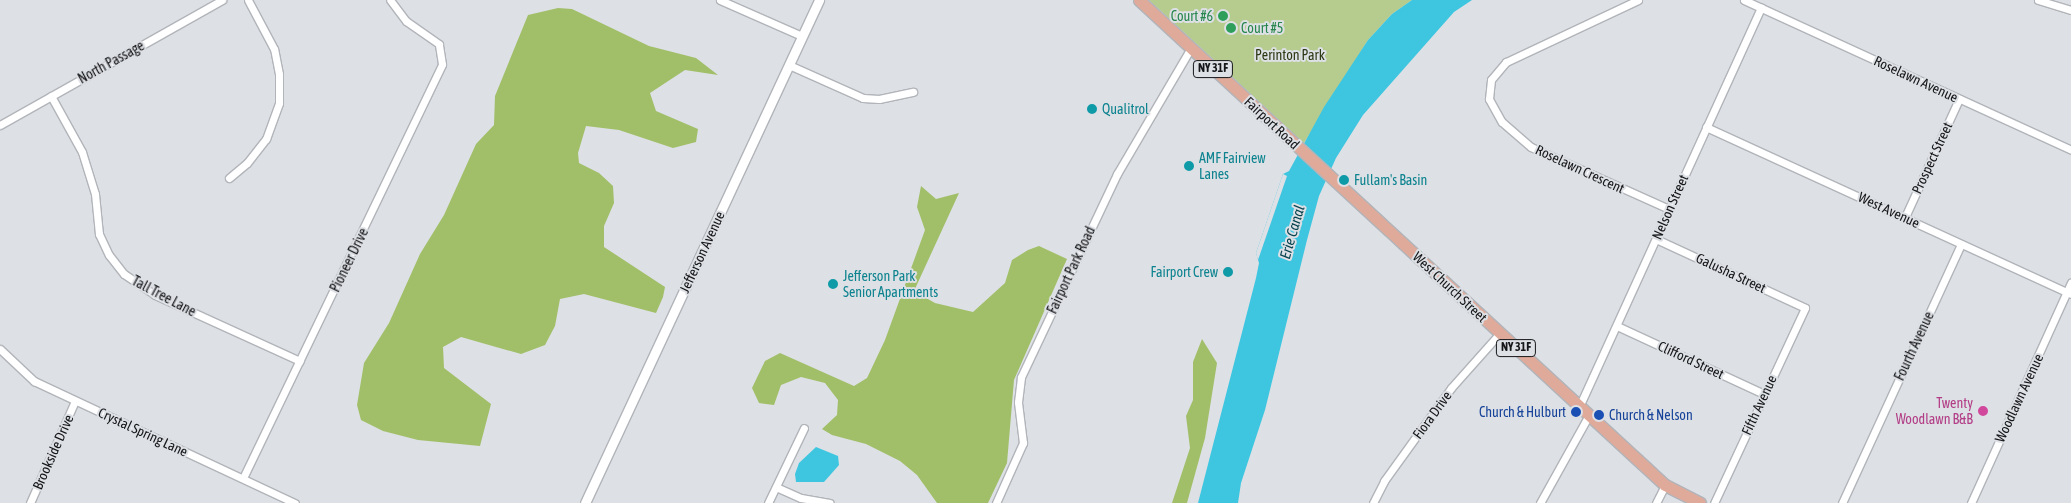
<!DOCTYPE html>
<style>
body{margin:0}
#map{position:relative;width:2071px;height:503px;overflow:hidden;background:#dde0e5;font-family:"Asap Condensed",sans-serif}
div>[style]{position:absolute}
[style*='--x']{left:calc(var(--x)*1px);top:calc(var(--y)*1px);width:calc(var(--w)*1px);rotate:calc(var(--a)*1deg)}
.green>*{inset:0;background:#b6cc8e}
.forest>*{inset:0;background:#a1bf68}
.water>*{inset:0;background:#3ec6e0}
.pier>*{inset:0;background:#dde0e5}
.roads{filter:drop-shadow(1px 0 #b1b4b9) drop-shadow(-1px 0 #b1b4b9) drop-shadow(0 1px #b1b4b9) drop-shadow(0 -1px #b1b4b9)}
.minor>*{height:7px;margin:-3.5px;padding:0 3.5px;transform-origin:3.5px;border-radius:3.5px;background:#fff}
.tertiary>*{height:9px;margin:-4.5px;padding:0 4.5px;transform-origin:4.5px;border-radius:4.5px;background:#fff}
.primary>*{height:11px;margin:-5.5px;padding:0 5.5px;transform-origin:5.5px;border-radius:5.5px;background:#e0aa9a}
.dots>*{width:14px;height:14px;translate:-50% -50%;box-sizing:border-box;border:2px solid #dde0e5;border-radius:50%}
span{translate:-50% -50%;white-space:nowrap;text-align:center;line-height:1.15;-webkit-text-stroke:4px #dde0e5;paint-order:stroke}
.shield-label span{padding:1px 4px;background:#dde0e5;border:1px solid;border-radius:4px;-webkit-text-stroke-width:0}
.shield-label{font-size:12px;color:#151618;font-weight:700}
.leisure-label{font-size:14px;color:#27864d}
.right{translate:-100% -50%;text-align:right}
.left{translate:0 -50%;text-align:left}
.park-label{font-size:14px;color:#2c3813}
.street-label{font-size:14px;color:#151618}
.culture-label{font-size:14px;color:#0d838f}
.hotel-label{font-size:14px;color:#b23c85}
.transit-label{font-size:14px;color:#164399}
.water-label{font-size:15px;color:#06434e;font-style:italic}
</style>
<div id="map">
<div class="green">
<i style="clip-path:polygon(1149px 0,1412px 0,1392px 14px,1368px 40px,1304px 143px)"></i>
</div>
<div class="forest">
<i style="clip-path:polygon(558px 8px,572px 9px,649px 46px,696px 58px,718px 75px,685px 70px,650px 93px,656px 111px,698px 129px,696px 142px,673px 148px,619px 130px,586px 126px,578px 153px,579px 163px,599px 173px,613px 186px,614px 203px,604px 226px,604px 247px,665px 287px,663px 297px,656px 313px,584px 294px,560px 299px,555px 326px,545px 345px,521px 354px,461px 337px,443px 347px,444px 368px,491px 404px,480px 446px,418px 440px,383px 431px,361px 420px,357px 405px,364px 363px,389px 323px,420px 254px,444px 215px,476px 144px,494px 125px,495px 96px,528px 15px)"></i>
<i style="clip-path:polygon(921px 186px,936px 199px,959px 193px,914px 291px,935px 303px,973px 312px,1005px 283px,1012px 260px,1028px 250px,1039px 246px,1067px 259px,1014px 380px,1007px 463px,988px 503px,937px 503px,917px 475px,900px 461px,866px 444px,832px 435px,822px 429px,837px 415px,838px 400px,825px 383px,801px 377px,781px 385px,774px 405px,759px 403px,752px 388px,765px 361px,780px 353px,854px 386px,867px 378px,885px 340px,925px 230px,917px 207px)"></i>
<i style="clip-path:polygon(1202px 339px,1217px 363px,1205px 438px,1187px 503px,1172px 503px,1190px 448px,1186px 416px,1193px 400px,1193px 362px)"></i>
</div>
<div class="water">
<i style="clip-path:polygon(1412px 0,1472px 0,1454px 12px,1363px 115px,1336px 158px,1319px 196px,1307px 240px,1265px 410px,1241px 483px,1238px 503px,1198px 503px,1256px 278px,1259px 263px,1256px 253px,1283px 174px,1289px 171px,1324px 107px,1368px 40px,1392px 14px)"></i>
<i style="clip-path:polygon(816px 447px,838px 456px,839px 465px,824px 482px,796px 482px,795px 474px,799px 463px)"></i>
</div>
<div class="pier">
<i style="clip-path:polygon(1283px 174px,1287px 176px,1258px 260px,1256px 253px)"></i>
</div>
<div class="roads">
<div class="minor">
<i style="--x:720;--y:0;--w:90;--a:23.7"></i>
<i style="--x:1638;--y:0;--w:146;--a:154.8"></i>
<i style="--x:1506;--y:62;--w:23;--a:130"></i>
<i style="--x:1491;--y:80;--w:19;--a:96"></i>
<i style="--x:1489;--y:99;--w:26;--a:61"></i>
<i style="--x:1502;--y:122;--w:38;--a:41"></i>
<i style="--x:1531;--y:147;--w:151;--a:24.2"></i>
<i style="--x:1744;--y:0;--w:360;--a:24.6"></i>
<i style="--x:2038;--y:0;--w:34;--a:17"></i>
<i style="--x:789;--y:65;--w:81;--a:24"></i>
<i style="--x:863;--y:98;--w:16;--a:4"></i>
<i style="--x:879;--y:99;--w:35;--a:-12"></i>
<i style="--x:51;--y:96;--w:64;--a:61"></i>
<i style="--x:82;--y:152;--w:44;--a:72.8"></i>
<i style="--x:95;--y:194;--w:40;--a:84.3"></i>
<i style="--x:99;--y:234;--w:23;--a:65"></i>
<i style="--x:109;--y:255;--w:24;--a:52"></i>
<i style="--x:124;--y:274;--w:37;--a:34"></i>
<i style="--x:155;--y:295;--w:159;--a:24.5"></i>
<i style="--x:0;--y:125;--w:255;--a:-29.4"></i>
<i style="--x:1706;--y:127;--w:401;--a:24.6"></i>
<i style="--x:229;--y:178;--w:23;--a:-40"></i>
<i style="--x:247;--y:163;--w:31;--a:-52"></i>
<i style="--x:266;--y:139;--w:38;--a:-70"></i>
<i style="--x:279;--y:103;--w:29;--a:-90"></i>
<i style="--x:279;--y:74;--w:25;--a:-101"></i>
<i style="--x:274;--y:49;--w:55;--a:-118"></i>
<i style="--x:1905;--y:217;--w:130;--a:-65.4"></i>
<i style="--x:1656;--y:239;--w:164;--a:24.8"></i>
<i style="--x:1805;--y:308;--w:215;--a:115"></i>
<i style="--x:1617;--y:326;--w:162;--a:24.8"></i>
<i style="--x:0;--y:349;--w:47;--a:43.3"></i>
<i style="--x:34;--y:381;--w:288;--a:25.1"></i>
<i style="--x:1579;--y:407;--w:439;--a:-65.5"></i>
<i style="--x:243;--y:478;--w:459;--a:-64.3"></i>
<i style="--x:442;--y:64;--w:20;--a:-99"></i>
<i style="--x:439;--y:44;--w:40;--a:-145.1"></i>
<i style="--x:406;--y:21;--w:26;--a:-127"></i>
<i style="--x:776;--y:487;--w:27;--a:24"></i>
<i style="--x:801;--y:498;--w:29;--a:10"></i>
<i style="--x:30;--y:503;--w:111;--a:-66.2"></i>
<i style="--x:768;--y:503;--w:83;--a:-64.4"></i>
<i style="--x:996;--y:503;--w:66;--a:-65.8"></i>
<i style="--x:1023;--y:443;--w:41;--a:-97"></i>
<i style="--x:1018;--y:402;--w:25;--a:-83"></i>
<i style="--x:1021;--y:377;--w:225;--a:-64.7"></i>
<i style="--x:1117;--y:174;--w:146;--a:-59.6"></i>
<i style="--x:1373;--y:503;--w:25;--a:-63"></i>
<i style="--x:1384;--y:481;--w:115;--a:-54.2"></i>
<i style="--x:1451;--y:388;--w:74;--a:-48.3"></i>
<i style="--x:1540;--y:503;--w:101;--a:-60.9"></i>
<i style="--x:1656;--y:503;--w:20;--a:-63"></i>
<i style="--x:1842;--y:503;--w:285;--a:-65.3"></i>
<i style="--x:1971;--y:503;--w:242;--a:-65.6"></i>
</div>
<div class="tertiary">
<i style="--x:585;--y:503;--w:555;--a:-65.05"></i>
</div>
<div class="primary">
<i style="--x:1139;--y:0;--w:715;--a:42.68"></i>
<i style="--x:1665;--y:485;--w:39;--a:27"></i>
</div>
</div>
<div class="dots">
<i style="left:1223px;top:16px;background:#2e9e5b"></i>
<i style="left:1231px;top:28px;background:#2e9e5b"></i>
<i style="left:1092px;top:109px;background:#0f9aa8"></i>
<i style="left:1189px;top:166px;background:#0f9aa8"></i>
<i style="left:1344px;top:180px;background:#0f9aa8"></i>
<i style="left:1228px;top:272px;background:#0f9aa8"></i>
<i style="left:833px;top:284px;background:#0f9aa8"></i>
<i style="left:1983px;top:411px;background:#d1479c"></i>
<i style="left:1576px;top:412px;background:#1a4fb4"></i>
<i style="left:1599px;top:415px;background:#1a4fb4"></i>
</div>
<div class="shield-label">
<span style="left:1213px;top:69px">NY 31F</span>
<span style="left:1516px;top:348px">NY 31F</span>
</div>
<div class="leisure-label">
<span class="right" style="left:1213px;top:16px">Court #6</span>
<span class="left" style="left:1241px;top:28px">Court #5</span>
</div>
<div class="park-label">
<span style="left:1290px;top:55px">Perinton Park</span>
</div>
<div class="street-label">
<span style="left:111px;top:62px;rotate:-29deg">North Passage</span>
<span style="left:1916px;top:79px;rotate:25deg">Roselawn Avenue</span>
<span style="left:1272px;top:123px;rotate:43deg">Fairport Road</span>
<span style="left:1932px;top:158px;rotate:-65deg">Prospect Street</span>
<span style="left:1580px;top:169px;rotate:25deg">Roselawn Crescent</span>
<span style="left:1670px;top:207px;rotate:-66deg">Nelson Street</span>
<span style="left:1889px;top:210px;rotate:25deg">West Avenue</span>
<span style="left:702px;top:252px;rotate:-65deg">Jefferson Avenue</span>
<span style="left:349px;top:260px;rotate:-64deg">Pioneer Drive</span>
<span style="left:1071px;top:270px;rotate:-65deg">Fairport Park Road</span>
<span style="left:1731px;top:273px;rotate:25deg">Galusha Street</span>
<span style="left:1450px;top:287px;rotate:43deg">West Church Street</span>
<span style="left:164px;top:296px;rotate:28deg">Tall Tree Lane</span>
<span style="left:1914px;top:346px;rotate:-65deg">Fourth Avenue</span>
<span style="left:1691px;top:360px;rotate:25deg">Clifford Street</span>
<span style="left:2019px;top:398px;rotate:-65deg">Woodlawn Avenue</span>
<span style="left:1759px;top:405px;rotate:-65deg">Fifth Avenue</span>
<span style="left:1432px;top:415px;rotate:-54deg">Fiora Drive</span>
<span style="left:143px;top:432px;rotate:25deg">Crystal Spring Lane</span>
<span style="left:53px;top:452px;rotate:-66deg">Brookside Drive</span>
</div>
<div class="culture-label">
<span class="left" style="left:1102px;top:109px">Qualitrol</span>
<span class="left" style="left:1199px;top:166px">AMF Fairview<br>Lanes</span>
<span class="left" style="left:1354px;top:180px">Fullam's Basin</span>
<span class="right" style="left:1218px;top:272px">Fairport Crew</span>
<span class="left" style="left:843px;top:284px">Jefferson Park<br>Senior Apartments</span>
</div>
<div class="hotel-label">
<span class="right" style="left:1973px;top:411px">Twenty<br>Woodlawn B&amp;B</span>
</div>
<div class="transit-label">
<span class="right" style="left:1566px;top:412px">Church &amp; Hulburt</span>
<span class="left" style="left:1609px;top:415px">Church &amp; Nelson</span>
</div>
<div class="water-label">
<span style="left:1292px;top:232px;rotate:-74deg">Erie Canal</span>
</div>
</div>
